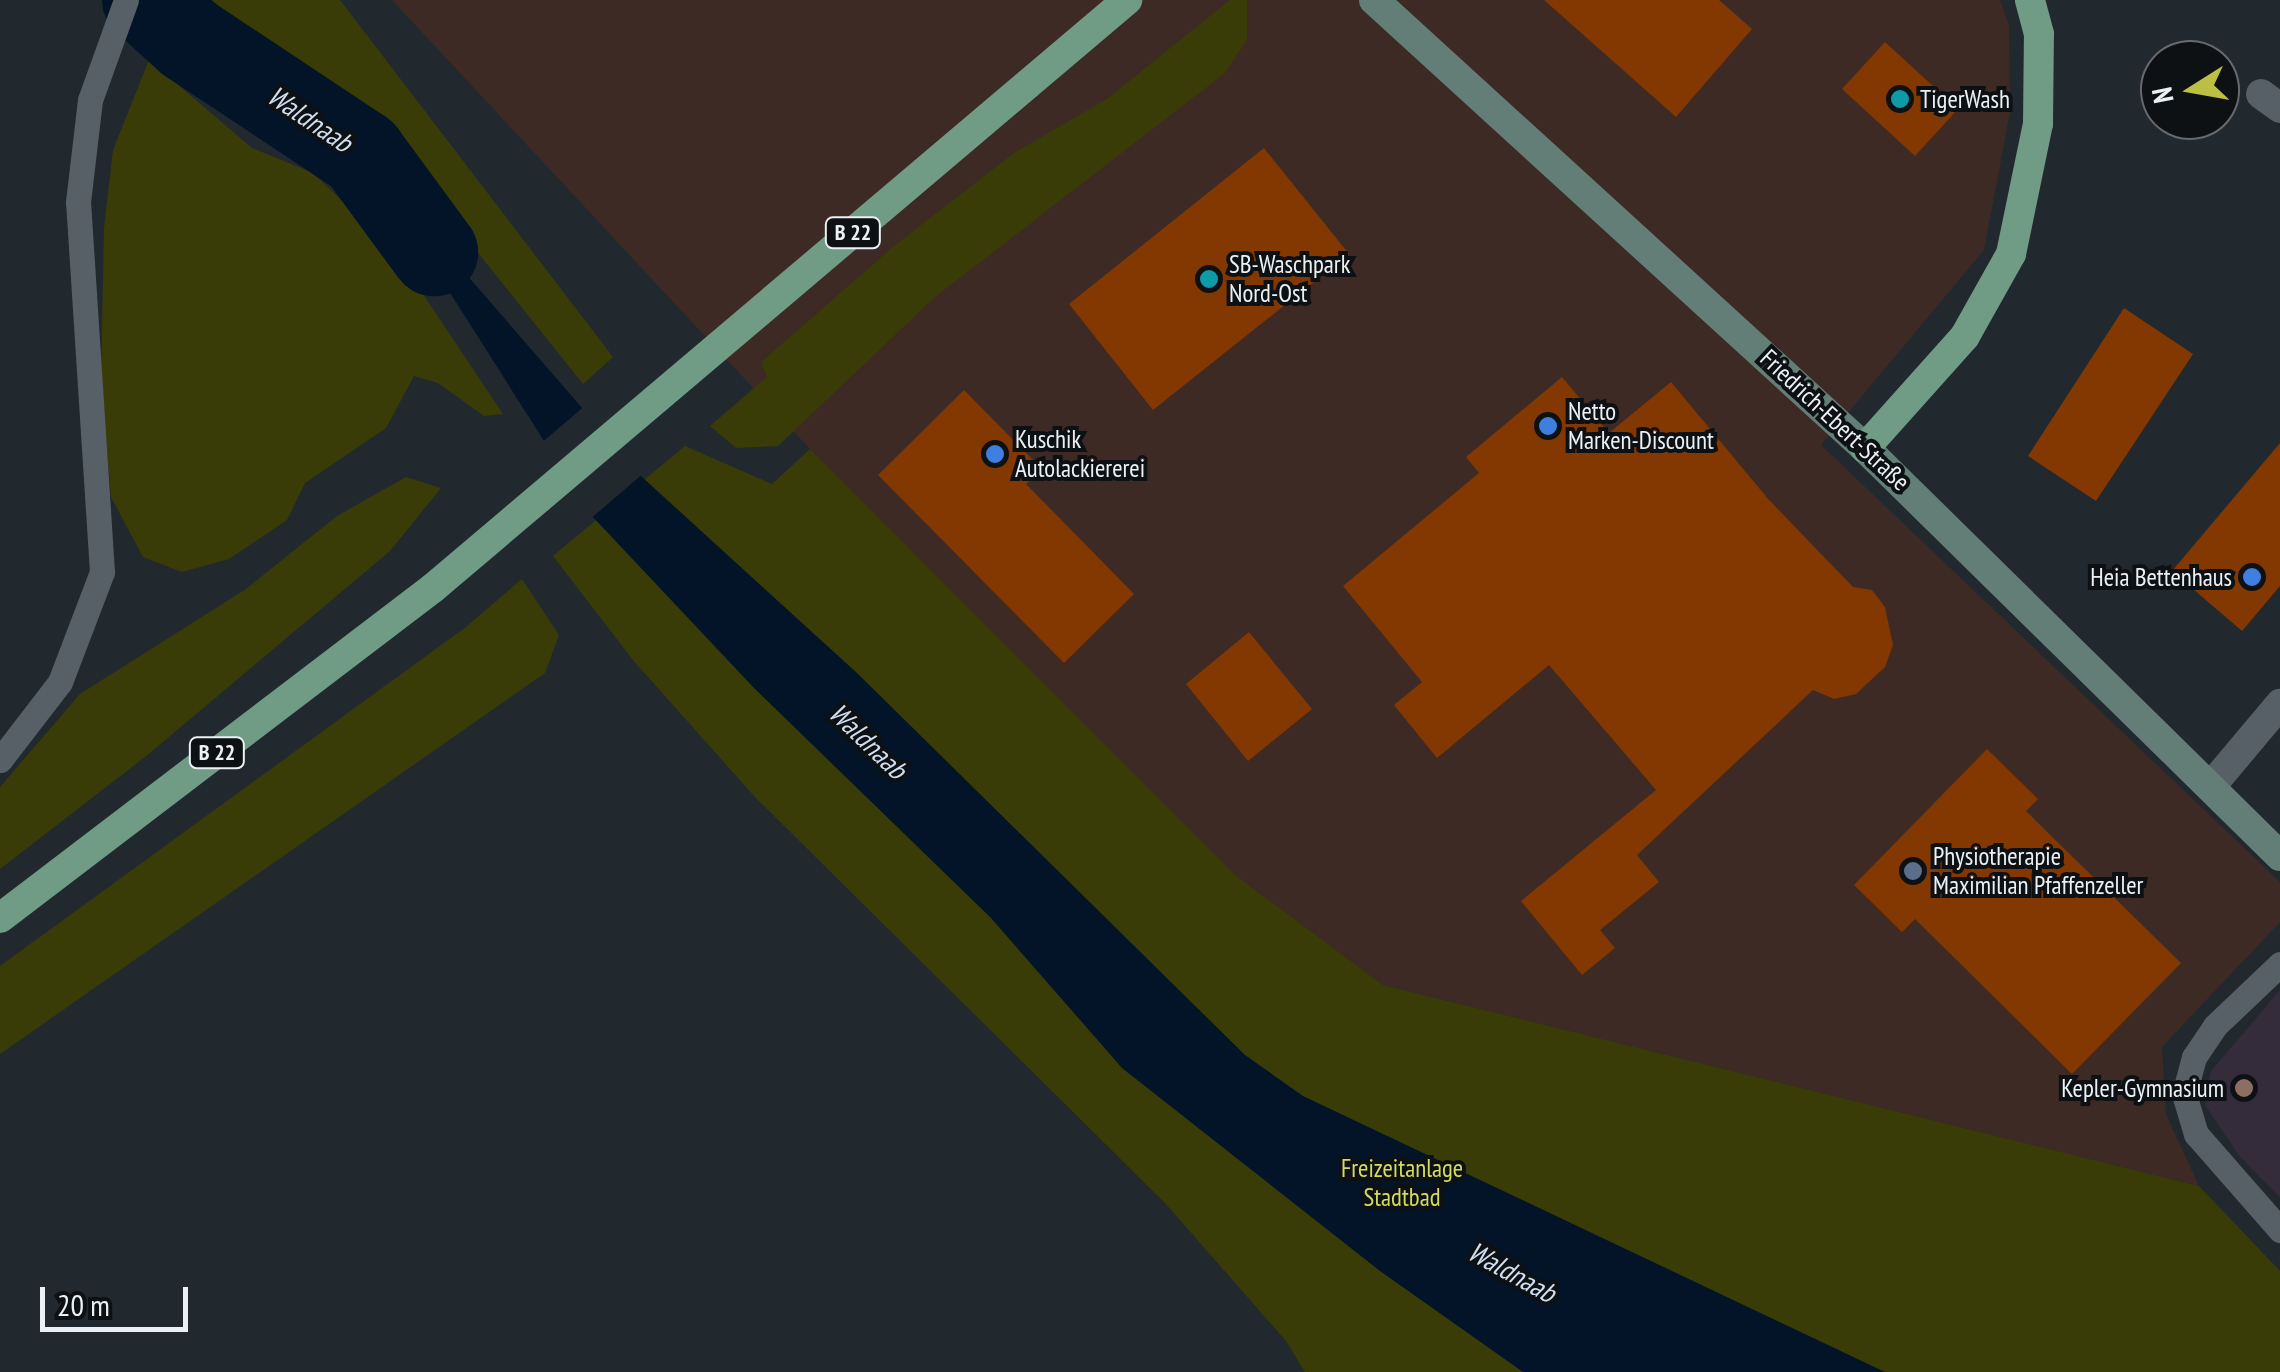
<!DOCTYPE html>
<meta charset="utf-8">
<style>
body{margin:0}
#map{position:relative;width:2280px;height:1372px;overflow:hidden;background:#21292f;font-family:"PT Sans Narrow",sans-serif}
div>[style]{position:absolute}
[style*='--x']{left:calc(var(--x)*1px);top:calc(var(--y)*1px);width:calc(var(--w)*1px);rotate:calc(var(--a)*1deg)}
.commercial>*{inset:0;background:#3d2a24}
.education>*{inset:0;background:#342b3b}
.green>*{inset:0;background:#393c07}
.water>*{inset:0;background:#031428}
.pier>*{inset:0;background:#21292f}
.river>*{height:88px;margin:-44px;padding:0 44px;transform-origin:44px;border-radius:44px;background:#031428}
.building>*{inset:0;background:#823800}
.lane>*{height:25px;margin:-12.5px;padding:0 12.5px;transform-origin:12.5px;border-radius:12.5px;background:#576067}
.street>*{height:30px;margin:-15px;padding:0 15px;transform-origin:15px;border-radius:15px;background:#576067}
.secondary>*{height:30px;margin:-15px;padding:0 15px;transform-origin:15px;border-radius:15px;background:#637e76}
.primary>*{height:30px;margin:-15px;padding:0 15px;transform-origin:15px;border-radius:15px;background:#709b84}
.dots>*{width:28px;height:28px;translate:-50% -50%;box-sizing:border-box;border:5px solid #0e1114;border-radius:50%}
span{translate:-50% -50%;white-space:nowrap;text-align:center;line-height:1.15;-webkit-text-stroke:8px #0e1114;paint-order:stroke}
.shield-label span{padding:2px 8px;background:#0e1114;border:2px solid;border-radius:8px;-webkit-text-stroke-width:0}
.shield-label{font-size:22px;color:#eaf0f4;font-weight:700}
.poi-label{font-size:25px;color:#eaf0f4}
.left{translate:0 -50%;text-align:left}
.right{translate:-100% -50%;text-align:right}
.street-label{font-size:25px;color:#eaf0f4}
.park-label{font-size:25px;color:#d4dc60}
.water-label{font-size:28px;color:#cfdef0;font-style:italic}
.north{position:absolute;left:2140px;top:40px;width:100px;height:100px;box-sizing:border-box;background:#0e1114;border:2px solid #666a6e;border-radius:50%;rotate:259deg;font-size:28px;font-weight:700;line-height:40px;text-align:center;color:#eaf0f4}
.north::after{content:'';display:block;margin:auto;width:35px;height:45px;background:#bbc044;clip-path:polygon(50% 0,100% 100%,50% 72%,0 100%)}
.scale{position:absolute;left:40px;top:1287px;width:148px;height:45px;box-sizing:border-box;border:5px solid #eaf0f4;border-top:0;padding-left:12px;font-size:30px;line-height:35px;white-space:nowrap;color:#eaf0f4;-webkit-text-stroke:8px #0e1114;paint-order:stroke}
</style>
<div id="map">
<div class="commercial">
<i style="clip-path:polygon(392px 0,2000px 0,2009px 25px,2010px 112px,1984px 250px,1821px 445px,2280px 882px,2280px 922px,2162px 1047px,2166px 1114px,2199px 1186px,1383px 985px,1235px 876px,810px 449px)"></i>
</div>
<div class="education">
<i style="clip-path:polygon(2280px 990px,2280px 1197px,2240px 1157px,2205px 1105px,2211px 1071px)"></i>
</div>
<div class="green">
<i style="clip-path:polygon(190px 0,340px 0,613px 357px,583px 384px,362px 108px,290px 72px)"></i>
<i style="clip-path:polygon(1230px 0,1247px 0,1247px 39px,1225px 73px,935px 297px,778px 446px,736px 448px,710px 426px,767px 377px,761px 362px,894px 246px,1014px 153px,1107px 99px)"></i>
<i style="clip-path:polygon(149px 60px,252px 148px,313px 173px,395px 252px,503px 414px,484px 416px,438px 383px,414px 376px,386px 428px,305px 483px,287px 520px,229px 559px,182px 572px,143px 557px,111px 497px,101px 381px,104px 228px,113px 150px)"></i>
<i style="clip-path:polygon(685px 446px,772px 484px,810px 449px,1235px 875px,1383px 985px,2199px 1186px,2280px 1271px,2280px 1372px,1305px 1372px,1286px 1341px,1165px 1203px,754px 796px,633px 660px,553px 556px)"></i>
<i style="clip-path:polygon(406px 477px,441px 488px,390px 551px,145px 757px,0 869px,0 787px,80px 694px,246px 589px,337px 516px)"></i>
<i style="clip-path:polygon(522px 579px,559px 635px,545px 673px,0 1054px,0 966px,466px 627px)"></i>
</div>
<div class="water">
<i style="clip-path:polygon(362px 154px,642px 477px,857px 673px,1245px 1055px,1303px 1096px,1885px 1372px,1523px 1372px,1380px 1271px,1122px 1068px,991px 918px,754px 688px,591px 515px)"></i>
</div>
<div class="pier">
<i style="clip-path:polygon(586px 405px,645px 472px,589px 520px,540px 444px)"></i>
</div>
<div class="river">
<i style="--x:146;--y:0;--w:58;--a:42.2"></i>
<i style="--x:189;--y:39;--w:208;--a:33.6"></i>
<i style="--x:362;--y:154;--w:122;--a:53.7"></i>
</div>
<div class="building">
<i style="clip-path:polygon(1544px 0,1719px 0,1752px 29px,1676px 117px)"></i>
<i style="clip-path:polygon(1885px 42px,1958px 109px,1915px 156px,1842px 89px)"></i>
<i style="clip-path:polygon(1264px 148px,1349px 254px,1153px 410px,1069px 304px)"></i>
<i style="clip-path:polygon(2124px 308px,2193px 354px,2096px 501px,2028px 456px)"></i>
<i style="clip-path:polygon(1562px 377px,1609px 433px,1671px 382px,1769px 500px,1853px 587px,1872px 590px,1885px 607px,1893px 645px,1885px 667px,1856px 694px,1834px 699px,1813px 690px,1637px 855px,1659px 882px,1600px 930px,1615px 948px,1582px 975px,1521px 901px,1656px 790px,1549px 665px,1437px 758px,1394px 705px,1422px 682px,1343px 586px,1479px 473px,1466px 457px)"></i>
<i style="clip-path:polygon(964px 390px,1042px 469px,1026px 484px,1134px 594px,1064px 663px,878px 475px)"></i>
<i style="clip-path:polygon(2280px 443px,2280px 586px,2242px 631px,2172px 571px)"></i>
<i style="clip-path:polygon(1249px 632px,1312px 709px,1248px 761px,1186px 684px)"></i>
<i style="clip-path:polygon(1987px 749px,2038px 799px,2026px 811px,2181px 963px,2072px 1074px,1915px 919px,1902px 932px,1854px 885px)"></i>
</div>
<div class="lane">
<i style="--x:0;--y:760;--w:98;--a:-52.4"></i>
<i style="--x:60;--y:682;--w:118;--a:-69.1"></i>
<i style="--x:102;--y:572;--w:371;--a:-93.7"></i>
<i style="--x:78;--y:202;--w:103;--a:-83.3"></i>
<i style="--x:90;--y:100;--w:106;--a:-70.2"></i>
<i style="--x:2280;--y:964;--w:90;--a:136.4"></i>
<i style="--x:2215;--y:1026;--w:37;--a:124"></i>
<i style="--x:2194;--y:1057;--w:38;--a:105"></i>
<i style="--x:2184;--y:1094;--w:42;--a:73.3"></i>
<i style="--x:2196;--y:1134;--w:128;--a:48.8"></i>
</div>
<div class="street">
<i style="--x:2261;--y:94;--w:24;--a:36"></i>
<i style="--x:2212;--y:785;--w:106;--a:-50"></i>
</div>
<div class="secondary">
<i style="--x:1374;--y:0;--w:665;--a:42.38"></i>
<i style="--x:1865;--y:448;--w:582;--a:44.51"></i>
</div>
<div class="primary">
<i style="--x:1865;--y:448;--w:150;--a:-48.2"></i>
<i style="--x:1965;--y:336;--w:94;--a:-60.7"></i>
<i style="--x:2011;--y:254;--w:133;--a:-78.3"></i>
<i style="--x:2038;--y:124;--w:90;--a:-89.4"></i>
<i style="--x:2039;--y:34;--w:35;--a:-105"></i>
<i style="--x:0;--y:918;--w:544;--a:-37.31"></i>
<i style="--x:433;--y:588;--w:910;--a:-40.27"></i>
</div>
<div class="dots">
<i style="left:1900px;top:99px;background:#0f9aa8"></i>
<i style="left:1209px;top:279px;background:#0f9aa8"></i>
<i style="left:1548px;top:426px;background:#3f7fe0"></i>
<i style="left:995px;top:454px;background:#3f7fe0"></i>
<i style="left:2252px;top:577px;background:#3f7fe0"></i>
<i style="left:1913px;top:871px;background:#5c6f8a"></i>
<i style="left:2244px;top:1088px;background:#8d6e63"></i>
</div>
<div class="shield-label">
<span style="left:853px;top:233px">B 22</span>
<span style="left:217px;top:753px">B 22</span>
</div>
<div class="poi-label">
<span class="left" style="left:1920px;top:99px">TigerWash</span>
<span class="left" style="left:1229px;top:279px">SB-Waschpark<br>Nord-Ost</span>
<span class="left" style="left:1568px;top:426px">Netto<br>Marken-Discount</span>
<span class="left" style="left:1015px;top:454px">Kuschik<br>Autolackiererei</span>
<span class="right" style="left:2232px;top:577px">Heia Bettenhaus</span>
<span class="left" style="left:1933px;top:871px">Physiotherapie<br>Maximilian Pfaffenzeller</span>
<span class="right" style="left:2224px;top:1088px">Kepler-Gymnasium</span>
</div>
<div class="street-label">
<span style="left:1835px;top:420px;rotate:43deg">Friedrich-Ebert-Straße</span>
</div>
<div class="park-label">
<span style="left:1402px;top:1183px">Freizeitanlage<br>Stadtbad</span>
</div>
<div class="water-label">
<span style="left:310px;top:119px;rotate:34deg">Waldnaab</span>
<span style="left:868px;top:741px;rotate:44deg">Waldnaab</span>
<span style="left:1512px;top:1272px;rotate:29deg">Waldnaab</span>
</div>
<div class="north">N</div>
<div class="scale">20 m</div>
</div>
